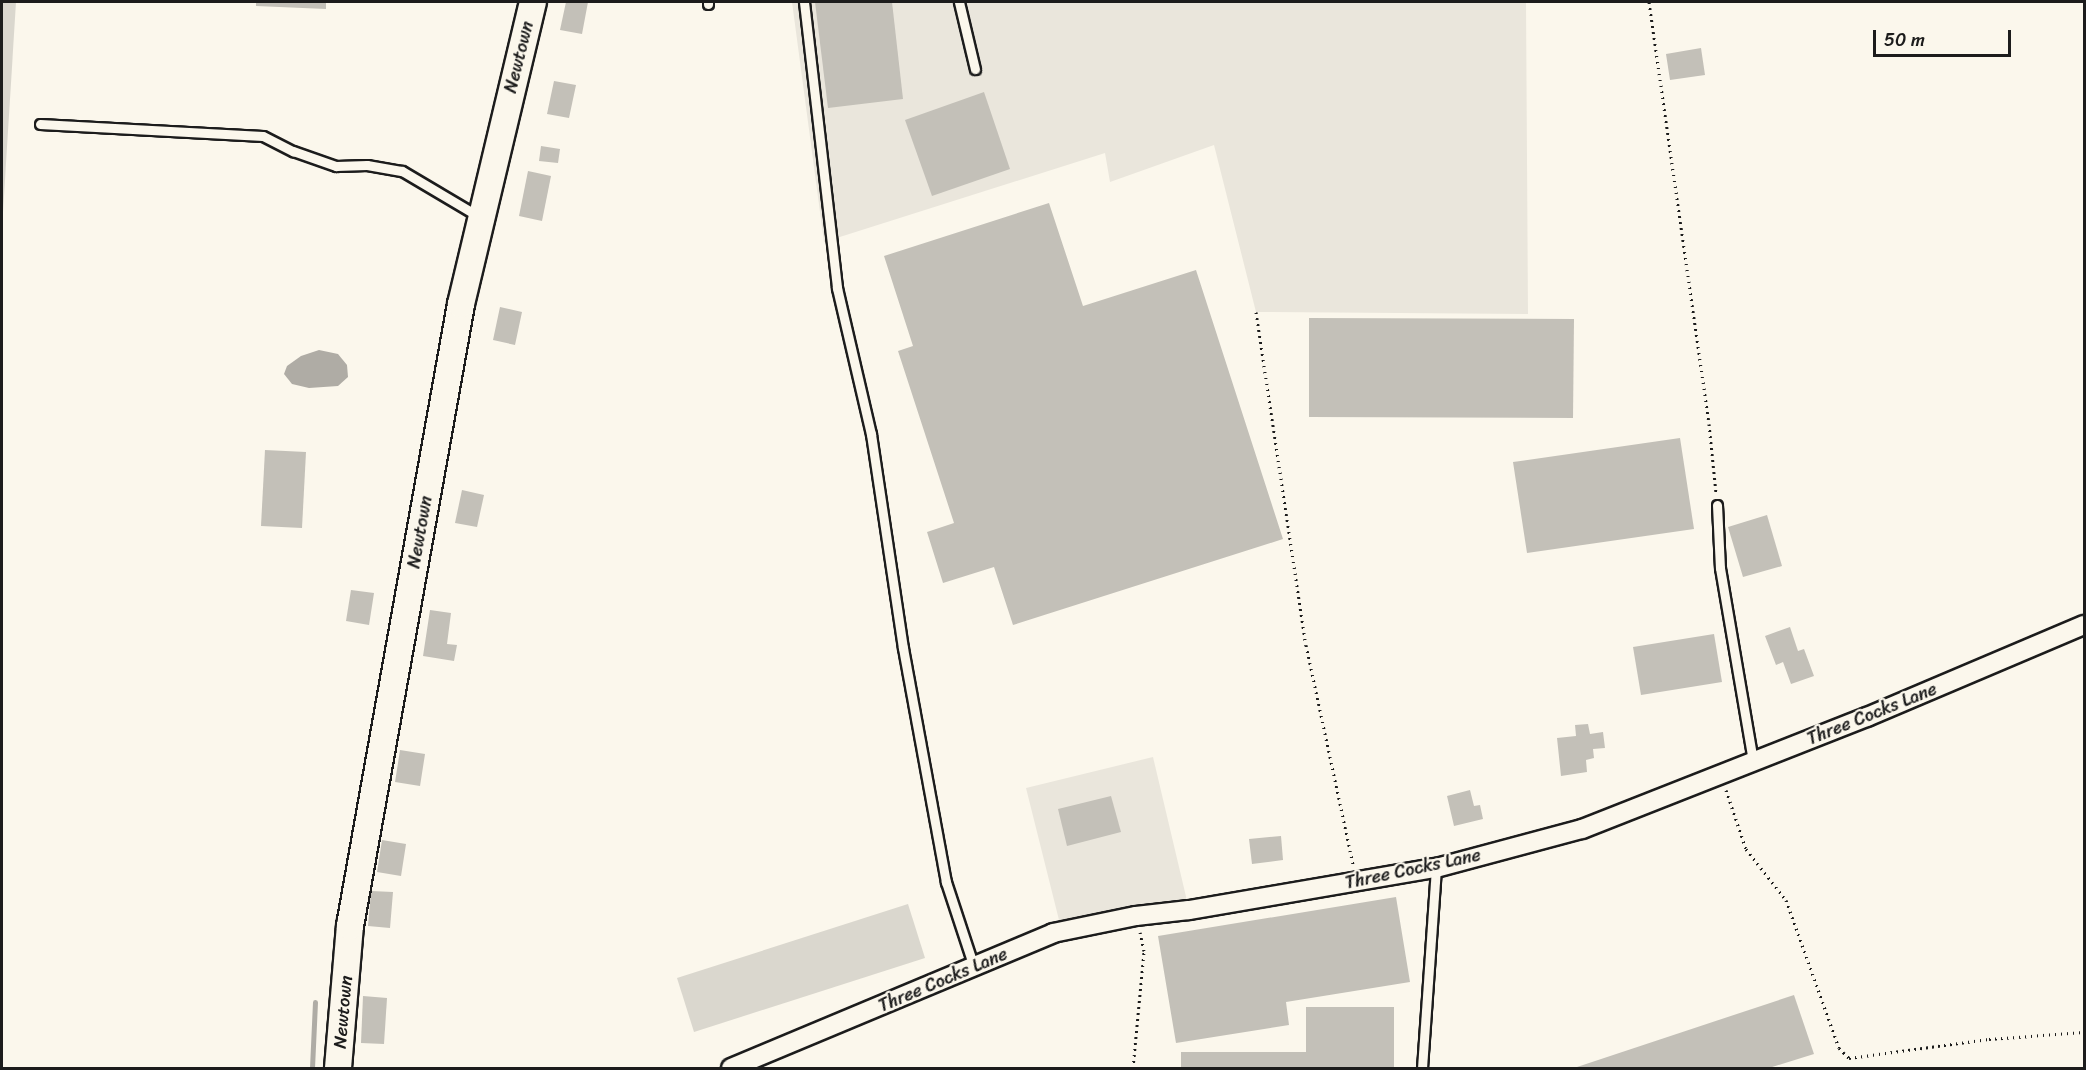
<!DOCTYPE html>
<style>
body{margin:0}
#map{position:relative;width:2086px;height:1070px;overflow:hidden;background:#fbf7ec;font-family:Sriracha,sans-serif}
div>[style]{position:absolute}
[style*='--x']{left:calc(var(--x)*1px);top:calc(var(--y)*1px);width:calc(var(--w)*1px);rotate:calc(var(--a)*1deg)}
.built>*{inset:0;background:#eae6dc}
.green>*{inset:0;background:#dad7ce}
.water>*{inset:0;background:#afaca5}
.stream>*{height:5px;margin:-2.5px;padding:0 2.5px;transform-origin:2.5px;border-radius:2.5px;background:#afaca5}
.building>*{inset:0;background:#c3c0b8}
.path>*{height:3px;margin-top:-1.5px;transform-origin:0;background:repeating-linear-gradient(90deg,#1c1c1c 0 1.5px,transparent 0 6px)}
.roads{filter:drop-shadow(2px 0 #1c1c1c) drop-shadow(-2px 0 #1c1c1c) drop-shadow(0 2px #1c1c1c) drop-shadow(0 -2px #1c1c1c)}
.service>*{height:9px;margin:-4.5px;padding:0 4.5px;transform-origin:4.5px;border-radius:4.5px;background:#fbf7ec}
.minor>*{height:18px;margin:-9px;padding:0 9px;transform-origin:9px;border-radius:9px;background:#fbf7ec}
.secondary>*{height:26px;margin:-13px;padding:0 13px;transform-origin:13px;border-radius:13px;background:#fbf7ec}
span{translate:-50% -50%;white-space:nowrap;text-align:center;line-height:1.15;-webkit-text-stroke:4.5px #fbf7ec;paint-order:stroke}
.street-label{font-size:18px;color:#1c1c1c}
.frame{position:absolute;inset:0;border:3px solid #1c1c1c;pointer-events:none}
.scale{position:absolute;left:1873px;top:30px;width:138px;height:27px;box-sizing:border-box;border:3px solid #1c1c1c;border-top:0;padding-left:8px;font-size:18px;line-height:21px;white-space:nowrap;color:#1c1c1c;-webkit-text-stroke:4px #fbf7ec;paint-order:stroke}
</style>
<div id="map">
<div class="built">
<i style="clip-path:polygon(792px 2px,1526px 2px,1528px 314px,1256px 312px,1214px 145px,1110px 182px,1105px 153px,824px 242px)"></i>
<i style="clip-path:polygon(1153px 757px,1188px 905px,1061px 928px,1026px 788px)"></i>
</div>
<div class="green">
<i style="clip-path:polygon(2px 2px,16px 2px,2px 228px)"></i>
<i style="clip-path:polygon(908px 904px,925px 958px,694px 1032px,677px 978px)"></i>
</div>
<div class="water">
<i style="clip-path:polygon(319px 350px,338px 354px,347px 365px,348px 377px,338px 386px,309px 388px,292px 384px,284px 374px,287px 366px,301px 356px)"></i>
</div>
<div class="stream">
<i style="--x:312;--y:1068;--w:66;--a:-87.4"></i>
</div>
<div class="building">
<i style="clip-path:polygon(256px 2px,326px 2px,326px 9px,256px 6px)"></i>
<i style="clip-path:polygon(566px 2px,588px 2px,582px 34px,560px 30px)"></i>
<i style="clip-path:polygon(815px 2px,892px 2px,903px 99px,828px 108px)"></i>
<i style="clip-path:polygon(1701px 48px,1705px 75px,1670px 80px,1666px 54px)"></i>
<i style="clip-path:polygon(554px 81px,576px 85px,569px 118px,547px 114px)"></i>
<i style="clip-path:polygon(984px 92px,1010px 169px,932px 196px,905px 120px)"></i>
<i style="clip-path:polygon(541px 146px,560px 149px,558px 163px,539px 161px)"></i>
<i style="clip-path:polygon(528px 171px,551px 176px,542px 221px,519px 216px)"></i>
<i style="clip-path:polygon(1049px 203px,1083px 306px,1196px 270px,1283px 539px,1013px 625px,994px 567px,943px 583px,927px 532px,954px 523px,898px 351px,913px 346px,884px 256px)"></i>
<i style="clip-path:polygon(500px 307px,522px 312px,515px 345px,493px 340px)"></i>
<i style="clip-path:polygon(1309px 318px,1574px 319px,1573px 418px,1309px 417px)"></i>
<i style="clip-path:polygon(1680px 438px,1694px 529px,1527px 553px,1513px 462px)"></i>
<i style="clip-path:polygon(265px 450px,306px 452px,302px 528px,261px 526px)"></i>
<i style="clip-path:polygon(462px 490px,484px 495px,477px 527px,455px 523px)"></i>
<i style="clip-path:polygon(1767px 515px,1782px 566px,1743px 577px,1728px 527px)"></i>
<i style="clip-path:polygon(351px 590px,374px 593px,369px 625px,346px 621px)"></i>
<i style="clip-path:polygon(430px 610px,451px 613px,447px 644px,457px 645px,454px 661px,423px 656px)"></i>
<i style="clip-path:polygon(1790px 627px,1798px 651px,1804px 649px,1814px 676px,1791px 684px,1783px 662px,1776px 665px,1765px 636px)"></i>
<i style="clip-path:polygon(1714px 634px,1722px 682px,1641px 695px,1633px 647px)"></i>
<i style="clip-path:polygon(1588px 724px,1590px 734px,1603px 732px,1605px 748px,1593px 749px,1594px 758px,1586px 760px,1587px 772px,1561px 776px,1557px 738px,1576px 736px,1575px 725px)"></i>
<i style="clip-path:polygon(400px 750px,425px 754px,420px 786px,395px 782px)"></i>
<i style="clip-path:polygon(1470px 790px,1474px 806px,1480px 805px,1483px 819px,1454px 826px,1447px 796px)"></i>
<i style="clip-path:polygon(1111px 796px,1121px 832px,1067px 846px,1058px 809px)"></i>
<i style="clip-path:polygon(1281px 836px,1283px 860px,1252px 864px,1249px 839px)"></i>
<i style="clip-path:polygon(382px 840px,406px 844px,401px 876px,377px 872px)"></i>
<i style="clip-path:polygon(371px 891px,393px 892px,390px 928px,368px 926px)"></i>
<i style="clip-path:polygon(1396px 897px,1410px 982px,1286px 1002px,1289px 1025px,1176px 1043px,1158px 936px)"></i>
<i style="clip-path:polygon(1794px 995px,1814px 1054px,1769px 1068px,1574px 1068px)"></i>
<i style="clip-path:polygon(363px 996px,387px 998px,384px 1044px,361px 1043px)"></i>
<i style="clip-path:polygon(1306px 1007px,1394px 1007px,1394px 1068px,1181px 1068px,1181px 1052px,1306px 1052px)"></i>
</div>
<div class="path">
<i style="--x:1649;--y:2;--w:426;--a:81.9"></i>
<i style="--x:1709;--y:424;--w:69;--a:84.2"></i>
<i style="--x:1256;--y:312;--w:337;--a:81.5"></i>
<i style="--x:1306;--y:645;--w:225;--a:77.9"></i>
<i style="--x:1726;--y:790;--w:62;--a:71.3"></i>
<i style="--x:1746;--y:849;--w:65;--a:51.9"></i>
<i style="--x:1786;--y:900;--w:157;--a:70.3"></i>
<i style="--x:1839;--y:1048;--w:14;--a:45"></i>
<i style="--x:1849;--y:1058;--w:141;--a:-7.7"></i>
<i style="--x:1989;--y:1039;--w:95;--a:-4.2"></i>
<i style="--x:1133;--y:1068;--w:118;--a:-84.6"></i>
<i style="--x:1144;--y:951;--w:19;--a:-102"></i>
</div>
<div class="roads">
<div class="service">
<i style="--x:804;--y:2;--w:288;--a:83.4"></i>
<i style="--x:837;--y:288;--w:150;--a:76.9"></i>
<i style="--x:871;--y:434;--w:216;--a:81.5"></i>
<i style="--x:903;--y:648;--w:238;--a:79.6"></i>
<i style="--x:946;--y:882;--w:89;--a:71.8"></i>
<i style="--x:959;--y:2;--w:69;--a:76.6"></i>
<i style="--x:708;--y:4;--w:2;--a:-90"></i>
<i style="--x:40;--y:124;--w:223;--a:3.1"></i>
<i style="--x:263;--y:136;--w:34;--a:27"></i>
<i style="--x:293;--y:151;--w:46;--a:19.2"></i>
<i style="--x:336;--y:166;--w:31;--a:-2"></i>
<i style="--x:367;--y:165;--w:36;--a:10"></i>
<i style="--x:402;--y:171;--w:88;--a:30.6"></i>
<i style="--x:1717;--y:505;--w:63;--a:87.3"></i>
<i style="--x:1720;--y:568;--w:196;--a:80.3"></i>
<i style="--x:1422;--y:1068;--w:200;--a:-86"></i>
</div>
<div class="minor">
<i style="--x:731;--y:1068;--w:349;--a:-22.7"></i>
<i style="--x:1053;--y:933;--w:85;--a:-11.6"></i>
<i style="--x:1136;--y:916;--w:53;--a:-6.5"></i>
<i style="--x:1189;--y:910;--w:251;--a:-9.7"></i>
<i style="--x:1436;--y:868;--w:151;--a:-15"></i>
<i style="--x:1582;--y:829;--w:306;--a:-21.5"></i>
<i style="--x:1867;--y:717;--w:236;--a:-23"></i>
</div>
<div class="secondary">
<i style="--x:338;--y:1068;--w:143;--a:-85.2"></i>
<i style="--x:350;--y:926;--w:632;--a:-79.88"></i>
<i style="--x:461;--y:304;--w:310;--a:-76.6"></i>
</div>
</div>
<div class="street-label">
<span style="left:519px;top:57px;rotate:-76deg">Newtown</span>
<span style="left:420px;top:532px;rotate:-80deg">Newtown</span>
<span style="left:1872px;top:714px;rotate:-22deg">Three Cocks Lane</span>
<span style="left:1413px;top:869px;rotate:-12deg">Three Cocks Lane</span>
<span style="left:943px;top:980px;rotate:-23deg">Three Cocks Lane</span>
<span style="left:343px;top:1012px;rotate:-85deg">Newtown</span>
</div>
<div class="frame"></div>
<div class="scale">50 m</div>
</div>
